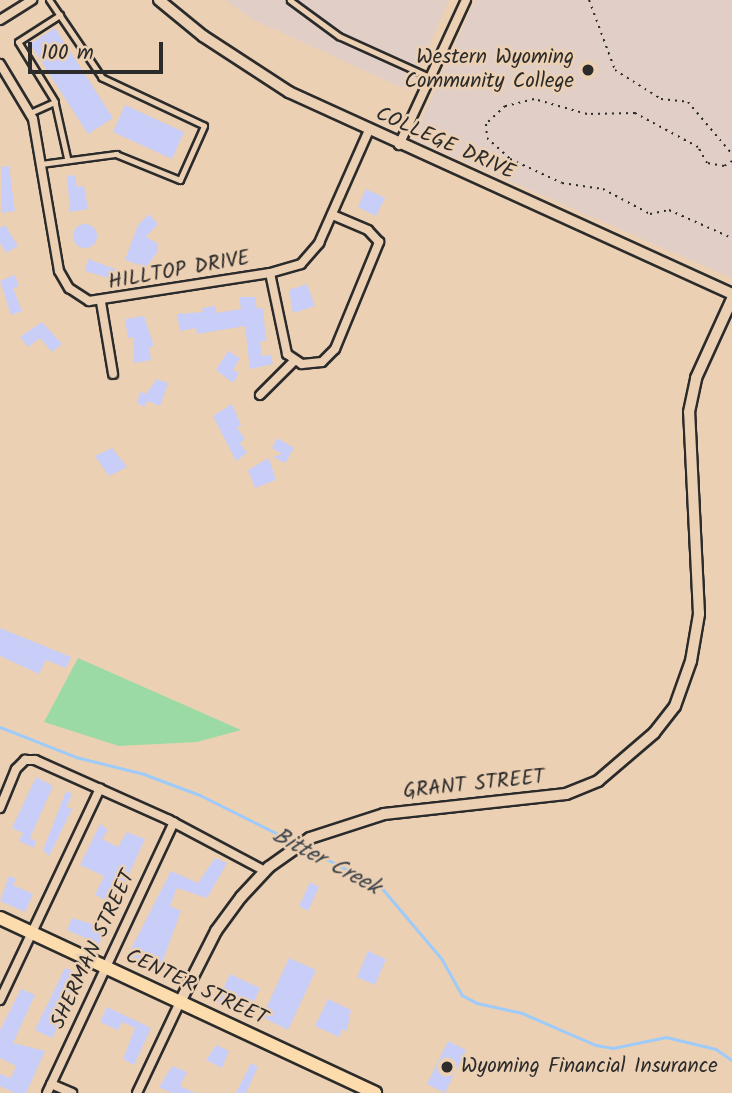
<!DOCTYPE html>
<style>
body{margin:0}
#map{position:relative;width:732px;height:1093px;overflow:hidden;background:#ecd0b3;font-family:Kalam,sans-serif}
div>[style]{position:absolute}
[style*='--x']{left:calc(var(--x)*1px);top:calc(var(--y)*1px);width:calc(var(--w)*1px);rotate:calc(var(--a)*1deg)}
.built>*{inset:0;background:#e1cfc7}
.green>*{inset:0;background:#9bdaa4}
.stream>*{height:2.5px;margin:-1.25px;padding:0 1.25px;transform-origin:1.25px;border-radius:1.25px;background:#9ecbf9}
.building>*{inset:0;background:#c8cef7}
.round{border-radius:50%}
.path>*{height:2px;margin-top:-1px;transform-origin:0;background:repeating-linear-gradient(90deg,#2b2b2b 0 2px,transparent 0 7px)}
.roads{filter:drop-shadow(2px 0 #2b2b2b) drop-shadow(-2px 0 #2b2b2b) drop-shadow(0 2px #2b2b2b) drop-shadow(0 -2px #2b2b2b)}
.lane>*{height:4.5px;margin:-2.25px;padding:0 2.25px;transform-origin:2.25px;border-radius:2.25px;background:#ecd0b3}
.street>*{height:8px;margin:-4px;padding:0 4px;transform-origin:4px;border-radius:4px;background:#ecd0b3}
.secondary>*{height:10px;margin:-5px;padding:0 5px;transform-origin:5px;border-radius:5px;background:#ecd0b3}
.primary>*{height:12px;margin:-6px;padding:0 6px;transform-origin:6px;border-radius:6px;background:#fcdcac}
.dots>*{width:19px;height:19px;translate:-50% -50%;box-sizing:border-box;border:4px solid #ecd0b3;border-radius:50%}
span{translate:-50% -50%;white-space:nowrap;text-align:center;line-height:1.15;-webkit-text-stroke:5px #ecd0b3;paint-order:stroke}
.poi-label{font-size:21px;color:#2b2b2b}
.right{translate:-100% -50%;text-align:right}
.left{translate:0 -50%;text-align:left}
.street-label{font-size:21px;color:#2b2b2b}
.water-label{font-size:23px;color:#3c434a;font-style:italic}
.scale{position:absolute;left:28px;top:42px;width:135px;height:32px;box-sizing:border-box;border:4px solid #2b2b2b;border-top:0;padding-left:9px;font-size:21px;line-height:24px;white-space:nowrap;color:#2b2b2b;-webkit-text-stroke:5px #ecd0b3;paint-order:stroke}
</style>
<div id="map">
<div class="built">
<i style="clip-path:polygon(225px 0,449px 0,409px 91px,254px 20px)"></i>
<i style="clip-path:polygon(475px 0,732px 0,732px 278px,413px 139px)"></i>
</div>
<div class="green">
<i style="clip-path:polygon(78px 658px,241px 730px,197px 742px,119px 746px,44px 722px)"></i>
</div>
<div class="stream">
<i style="--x:0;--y:727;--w:82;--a:21.5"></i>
<i style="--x:76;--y:757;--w:70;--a:14"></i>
<i style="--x:144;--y:774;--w:60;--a:20.6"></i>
<i style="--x:200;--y:795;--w:107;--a:26.6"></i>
<i style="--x:302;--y:846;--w:90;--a:27.7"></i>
<i style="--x:382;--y:888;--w:93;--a:49.8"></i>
<i style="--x:442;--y:959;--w:41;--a:60.9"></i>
<i style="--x:462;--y:995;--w:17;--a:28"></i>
<i style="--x:477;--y:1003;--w:46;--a:12.5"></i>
<i style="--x:522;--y:1013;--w:81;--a:23.4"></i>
<i style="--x:596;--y:1045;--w:17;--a:10"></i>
<i style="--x:613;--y:1048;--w:54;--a:-11.7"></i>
<i style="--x:666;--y:1037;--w:51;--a:13.5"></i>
<i style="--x:716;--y:1049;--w:19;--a:35"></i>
</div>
<div class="building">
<i style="clip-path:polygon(55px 28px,113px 118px,88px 134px,30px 44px)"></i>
<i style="clip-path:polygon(125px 105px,184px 132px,172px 159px,113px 132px)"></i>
<i style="clip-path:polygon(9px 166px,15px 211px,1px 213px,1px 167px)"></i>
<i style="clip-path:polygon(75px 175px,77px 187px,84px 186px,88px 209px,70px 212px,67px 176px)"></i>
<i style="clip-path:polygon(366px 189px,385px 198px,376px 216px,358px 207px)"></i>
<i style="clip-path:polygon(149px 214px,158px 224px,146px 237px,157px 243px,158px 251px,146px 267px,125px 260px,138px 225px)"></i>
<i class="round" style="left:73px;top:224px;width:24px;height:24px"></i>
<i style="clip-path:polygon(5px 225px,18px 246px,6px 253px,0 243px,0 228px)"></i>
<i style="clip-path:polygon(88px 259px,115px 269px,112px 279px,85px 271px)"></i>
<i style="clip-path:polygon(15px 275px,19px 286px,13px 288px,22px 311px,11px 315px,0 281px)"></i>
<i style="clip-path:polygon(307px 284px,315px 306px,293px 313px,289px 290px)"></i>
<i style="clip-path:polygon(239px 297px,255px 297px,257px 309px,263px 308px,266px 341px,260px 342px,262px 356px,271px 355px,273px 364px,250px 369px,245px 326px,197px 334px,196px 328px,180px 331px,177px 314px,203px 312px,202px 308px,215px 306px,216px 313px,241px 309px)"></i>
<i style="clip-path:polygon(144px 316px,154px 346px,149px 347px,151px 360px,134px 363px,134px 337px,128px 338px,125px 319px)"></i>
<i style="clip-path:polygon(42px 322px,62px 344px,52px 352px,40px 338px,28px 347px,20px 337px)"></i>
<i style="clip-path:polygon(228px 351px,240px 358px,233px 370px,239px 373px,233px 383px,216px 370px)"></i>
<i style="clip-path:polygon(157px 379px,168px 383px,160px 406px,147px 401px,144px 407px,137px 403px,140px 392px,146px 394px)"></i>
<i style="clip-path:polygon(232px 404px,241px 425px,237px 428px,245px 439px,240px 443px,247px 453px,236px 461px,213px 416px)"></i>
<i style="clip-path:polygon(277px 438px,294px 448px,285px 463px,273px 457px,282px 454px,272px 448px)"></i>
<i style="clip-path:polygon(112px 448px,127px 467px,109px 476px,95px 456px)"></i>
<i style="clip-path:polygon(269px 458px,276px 480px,255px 488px,248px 470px)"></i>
<i style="clip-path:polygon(0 628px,71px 657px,66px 668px,46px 660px,39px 674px,0 656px)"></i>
<i style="clip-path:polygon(36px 777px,53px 786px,30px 838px,36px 841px,34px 848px,19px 841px,23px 833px,12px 828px)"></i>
<i style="clip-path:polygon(66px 791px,72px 794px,67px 807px,72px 809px,49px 856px,43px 850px)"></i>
<i style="clip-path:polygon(100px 824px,108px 830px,102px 839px,118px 847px,127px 832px,145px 839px,115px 904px,95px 895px,104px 876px,80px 865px)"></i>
<i style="clip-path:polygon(215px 858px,227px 863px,207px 898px,177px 888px,170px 906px,181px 911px,158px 974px,126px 959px,171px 871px,198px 883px)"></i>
<i style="clip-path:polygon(9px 876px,16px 879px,13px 885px,33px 894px,25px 912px,0 901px)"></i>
<i style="clip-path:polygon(310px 882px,319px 887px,308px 911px,299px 906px)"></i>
<i style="clip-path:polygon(72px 918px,106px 928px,99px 944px,67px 930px)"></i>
<i style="clip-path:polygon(368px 951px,386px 959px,375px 985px,357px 977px)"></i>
<i style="clip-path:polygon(289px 958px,316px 970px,288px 1030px,262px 1017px)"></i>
<i style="clip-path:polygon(65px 968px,85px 976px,52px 1038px,35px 1030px)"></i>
<i style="clip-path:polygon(230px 974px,260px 988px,247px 1016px,217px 1002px)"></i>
<i style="clip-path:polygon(21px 989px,35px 995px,13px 1043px,45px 1051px,26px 1093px,15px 1093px,0 1086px,0 1074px,11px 1078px,16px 1066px,0 1058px,0 1030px)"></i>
<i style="clip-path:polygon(328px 999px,351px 1010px,347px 1031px,342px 1029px,339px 1037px,315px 1026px)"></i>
<i style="clip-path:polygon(107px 1007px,151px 1028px,134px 1065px,123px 1059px,135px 1028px,122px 1022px,118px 1030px,100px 1022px)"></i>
<i style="clip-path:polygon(448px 1041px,466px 1050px,445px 1093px,427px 1084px)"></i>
<i style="clip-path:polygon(216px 1045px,229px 1051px,222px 1068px,206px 1060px)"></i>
<i style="clip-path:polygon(251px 1063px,258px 1067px,246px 1093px,236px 1093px)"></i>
<i style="clip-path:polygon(172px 1066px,187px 1072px,180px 1086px,195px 1093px,172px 1093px,159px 1087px)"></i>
</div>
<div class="path">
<i style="--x:589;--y:0;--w:75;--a:69.6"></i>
<i style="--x:615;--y:70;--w:54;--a:32.2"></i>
<i style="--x:661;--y:99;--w:27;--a:6"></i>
<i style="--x:688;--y:102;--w:68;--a:49.8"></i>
<i style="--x:732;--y:161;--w:9;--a:148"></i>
<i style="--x:724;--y:166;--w:17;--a:-170"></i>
<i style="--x:707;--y:163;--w:18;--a:-119"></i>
<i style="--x:698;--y:147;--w:72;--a:-151.6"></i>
<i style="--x:635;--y:113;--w:48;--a:178.8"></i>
<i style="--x:587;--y:114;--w:55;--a:-164.2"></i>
<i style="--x:534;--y:99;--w:30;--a:166"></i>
<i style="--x:505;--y:106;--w:26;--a:137"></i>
<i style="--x:486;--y:124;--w:14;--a:86"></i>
<i style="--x:487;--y:138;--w:31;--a:42"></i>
<i style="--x:510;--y:159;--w:57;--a:24.8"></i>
<i style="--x:562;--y:183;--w:41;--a:8.3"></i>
<i style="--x:603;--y:189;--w:53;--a:28"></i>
<i style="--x:650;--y:214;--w:19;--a:-12"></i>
<i style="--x:669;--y:210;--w:69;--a:24"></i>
</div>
<div class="roads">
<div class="lane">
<i style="--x:290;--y:0;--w:61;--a:36.3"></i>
<i style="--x:339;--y:36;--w:102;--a:24.3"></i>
<i style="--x:55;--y:102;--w:59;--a:77.4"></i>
<i style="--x:30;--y:113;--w:27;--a:-24"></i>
<i style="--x:55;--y:102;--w:70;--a:-121.7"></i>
<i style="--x:18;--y:42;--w:50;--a:-32.7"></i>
<i style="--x:41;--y:164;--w:76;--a:-7.6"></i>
<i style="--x:116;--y:154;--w:69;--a:22.1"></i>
<i style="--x:180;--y:180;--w:59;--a:-66"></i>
<i style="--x:204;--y:126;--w:113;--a:-154.8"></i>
<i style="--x:102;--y:78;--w:94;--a:-124.2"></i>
</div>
<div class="street">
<i style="--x:0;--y:20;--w:38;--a:-32"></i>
<i style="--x:0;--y:64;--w:64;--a:59"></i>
<i style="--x:33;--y:119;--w:154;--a:80.3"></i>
<i style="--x:59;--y:271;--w:20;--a:60"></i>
<i style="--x:69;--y:288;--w:24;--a:33"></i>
<i style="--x:89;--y:301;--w:183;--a:-8.8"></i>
<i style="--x:270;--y:273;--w:32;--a:-16"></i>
<i style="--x:301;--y:264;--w:28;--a:-49"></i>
<i style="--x:319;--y:243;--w:124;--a:-66.1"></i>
<i style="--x:399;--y:145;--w:160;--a:-65.2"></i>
<i style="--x:270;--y:273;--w:83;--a:78.1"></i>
<i style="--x:287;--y:354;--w:18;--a:34"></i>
<i style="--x:302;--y:364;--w:20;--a:-6"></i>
<i style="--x:322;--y:362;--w:18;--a:-45"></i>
<i style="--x:335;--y:349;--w:116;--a:-67.6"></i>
<i style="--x:379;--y:242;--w:16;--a:-133"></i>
<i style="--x:368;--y:230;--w:39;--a:-157"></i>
<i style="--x:101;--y:302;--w:73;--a:80.5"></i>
<i style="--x:260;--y:395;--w:48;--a:-45"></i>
<i style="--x:0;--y:808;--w:42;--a:-67.7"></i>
<i style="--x:16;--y:769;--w:13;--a:-45"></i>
<i style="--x:25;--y:760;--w:10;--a:0"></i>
<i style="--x:35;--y:760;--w:147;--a:24.1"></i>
<i style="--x:169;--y:820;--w:109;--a:28"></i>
<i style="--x:0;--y:1000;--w:234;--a:-64.7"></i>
<i style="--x:51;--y:1084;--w:23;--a:23"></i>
<i style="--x:47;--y:1093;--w:299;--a:-64.9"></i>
<i style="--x:137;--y:1093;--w:101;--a:-64.7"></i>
</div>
<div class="secondary">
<i style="--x:159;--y:0;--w:57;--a:39.3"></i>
<i style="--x:203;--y:36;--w:103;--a:33.1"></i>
<i style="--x:289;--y:92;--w:487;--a:24.5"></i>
<i style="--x:180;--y:1002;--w:80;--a:-63.1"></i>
<i style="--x:216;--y:931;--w:42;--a:-53.7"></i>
<i style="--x:241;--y:897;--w:41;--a:-47"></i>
<i style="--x:269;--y:867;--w:50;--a:-35.3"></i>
<i style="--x:310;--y:838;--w:78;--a:-18"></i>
<i style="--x:384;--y:814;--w:183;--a:-6.3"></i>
<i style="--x:566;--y:794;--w:35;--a:-22"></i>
<i style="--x:598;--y:781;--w:74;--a:-40.6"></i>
<i style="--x:654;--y:733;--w:34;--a:-52"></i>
<i style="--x:675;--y:706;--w:48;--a:-70.4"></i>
<i style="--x:691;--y:661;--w:48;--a:-80.3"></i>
<i style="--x:699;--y:614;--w:202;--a:-92.8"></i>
<i style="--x:689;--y:412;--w:35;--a:-78"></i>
<i style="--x:696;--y:378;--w:87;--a:-65.5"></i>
</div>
<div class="primary">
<i style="--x:0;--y:918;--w:414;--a:25"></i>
</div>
</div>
<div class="dots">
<i style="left:588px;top:70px;background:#2b2b2b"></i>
<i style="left:447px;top:1067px;background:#2b2b2b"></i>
</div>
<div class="poi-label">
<span class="right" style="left:574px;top:70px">Western Wyoming<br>Community College</span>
<span class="left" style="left:461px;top:1067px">Wyoming Financial Insurance</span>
</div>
<div class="street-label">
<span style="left:445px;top:144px;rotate:24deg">COLLEGE DRIVE</span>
<span style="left:179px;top:271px;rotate:-10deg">HILLTOP DRIVE</span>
<span style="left:474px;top:785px;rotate:-6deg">GRANT STREET</span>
<span style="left:94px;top:950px;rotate:-65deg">SHERMAN STREET</span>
<span style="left:196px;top:988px;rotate:25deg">CENTER STREET</span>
</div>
<div class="water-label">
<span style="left:326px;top:862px;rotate:28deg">Bitter Creek</span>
</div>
<div class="scale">100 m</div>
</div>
